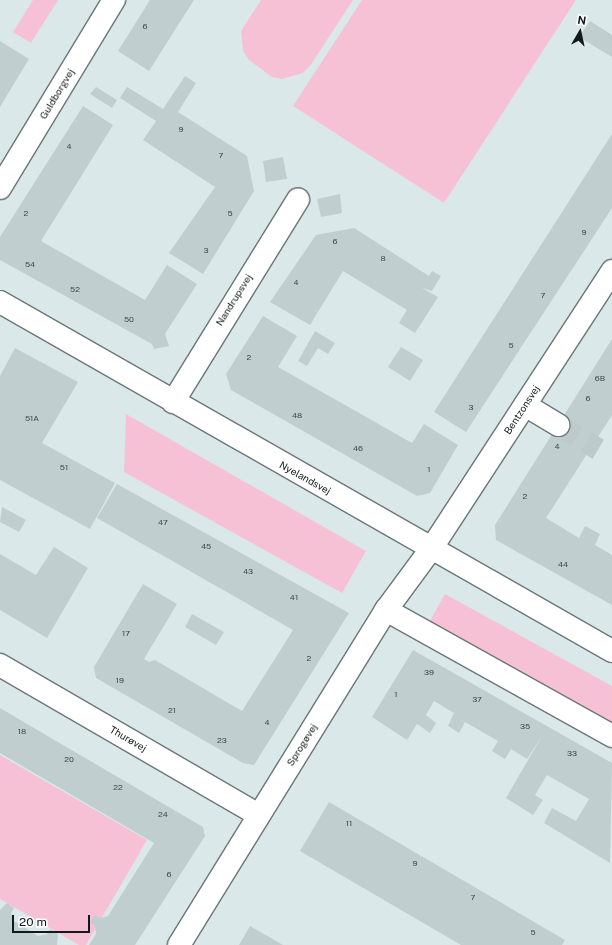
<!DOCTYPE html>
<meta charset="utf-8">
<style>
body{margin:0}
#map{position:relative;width:612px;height:945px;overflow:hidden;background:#dbe8ea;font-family:"Public Sans",sans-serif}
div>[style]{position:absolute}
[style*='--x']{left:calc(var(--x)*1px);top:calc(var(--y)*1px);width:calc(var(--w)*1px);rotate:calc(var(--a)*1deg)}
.green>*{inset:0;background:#f6c1d5}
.building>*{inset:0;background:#c1ced0}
.minor-tunnel>*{height:22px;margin-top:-11px;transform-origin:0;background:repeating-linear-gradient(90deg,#bdc9ca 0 22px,transparent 0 33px)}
.roads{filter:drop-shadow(1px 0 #6a7678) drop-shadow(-1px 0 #6a7678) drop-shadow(0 1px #6a7678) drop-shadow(0 -1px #6a7678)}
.minor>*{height:22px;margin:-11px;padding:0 11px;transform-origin:11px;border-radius:11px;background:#fff}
span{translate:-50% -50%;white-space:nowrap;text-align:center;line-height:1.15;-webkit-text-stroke:3px #fff;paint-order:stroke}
.number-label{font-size:8px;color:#3e4646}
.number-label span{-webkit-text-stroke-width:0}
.street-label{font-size:10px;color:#131818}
.north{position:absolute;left:560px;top:12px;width:40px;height:40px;-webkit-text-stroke:3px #fff;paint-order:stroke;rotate:9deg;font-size:11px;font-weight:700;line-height:16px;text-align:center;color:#131818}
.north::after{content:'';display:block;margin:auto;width:14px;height:18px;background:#131818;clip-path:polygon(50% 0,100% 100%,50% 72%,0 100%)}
.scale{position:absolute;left:12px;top:915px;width:78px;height:18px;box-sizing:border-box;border:2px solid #131818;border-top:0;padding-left:5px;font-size:12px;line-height:14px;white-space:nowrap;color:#131818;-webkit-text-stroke:3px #fff;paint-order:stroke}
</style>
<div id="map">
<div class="green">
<i style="clip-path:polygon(33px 0,58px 0,31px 43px,13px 32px)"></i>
<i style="clip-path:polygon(261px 0,353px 0,310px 66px,303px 73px,282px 79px,272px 77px,249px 60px,243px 51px,241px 31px)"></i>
<i style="clip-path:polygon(362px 0,576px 0,444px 203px,293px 106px)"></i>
<i style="clip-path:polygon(126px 414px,366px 551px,342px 593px,124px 472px)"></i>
<i style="clip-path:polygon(445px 594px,612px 686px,612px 729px,428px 624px)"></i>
<i style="clip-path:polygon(0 755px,147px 840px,86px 945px,79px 945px,0 899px)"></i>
</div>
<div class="building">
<i style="clip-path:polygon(150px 0,194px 0,149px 71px,118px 51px)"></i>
<i style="clip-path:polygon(590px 21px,612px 35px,612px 57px,579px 37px)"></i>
<i style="clip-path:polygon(0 41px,29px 59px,0 107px)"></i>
<i style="clip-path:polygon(185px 76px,196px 83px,178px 112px,247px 156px,254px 191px,203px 274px,169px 253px,215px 187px,143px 140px,156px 121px,120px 98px,127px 87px,163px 109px)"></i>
<i style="clip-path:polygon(96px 87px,117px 100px,112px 108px,90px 94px)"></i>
<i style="clip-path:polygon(83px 106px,113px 125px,41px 241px,145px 300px,167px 265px,197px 284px,165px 334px,169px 346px,154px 349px,152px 344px,0 260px,0 237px)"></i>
<i style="clip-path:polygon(612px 134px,612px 208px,466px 432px,434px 412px)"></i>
<i style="clip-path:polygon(283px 157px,287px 179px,266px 182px,263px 161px)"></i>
<i style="clip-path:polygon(340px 194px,342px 213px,321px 217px,317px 199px)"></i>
<i style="clip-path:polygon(354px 228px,429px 276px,432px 271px,441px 276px,432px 291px,422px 288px,438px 297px,415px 333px,399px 323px,407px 310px,343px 271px,310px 325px,270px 302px,316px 235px)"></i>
<i style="clip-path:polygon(263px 316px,297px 336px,278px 367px,412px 443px,424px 424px,458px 445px,430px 493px,417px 496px,231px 390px,226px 374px)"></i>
<i style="clip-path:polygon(315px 331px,335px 343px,328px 354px,318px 348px,307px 366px,298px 361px)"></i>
<i style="clip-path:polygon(612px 339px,612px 415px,546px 518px,579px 538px,585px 526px,600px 534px,595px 545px,612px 555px,612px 605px,496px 540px,495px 525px)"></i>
<i style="clip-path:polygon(401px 347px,423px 360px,410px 381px,388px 367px)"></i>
<i style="clip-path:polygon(15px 348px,78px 382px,42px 443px,115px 483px,90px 529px,0 480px,0 376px)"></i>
<i style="clip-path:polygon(117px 484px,349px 613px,254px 765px,243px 763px,96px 678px,94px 667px,143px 584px,177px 604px,144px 659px,149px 662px,155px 660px,242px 711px,293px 630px,97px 518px)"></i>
<i style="clip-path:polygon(2px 507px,26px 520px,19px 532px,0 522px)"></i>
<i style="clip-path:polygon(54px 547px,88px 568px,47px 638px,0 610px,0 554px,36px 575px)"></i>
<i style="clip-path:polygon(192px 614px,224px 632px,216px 645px,185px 627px)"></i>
<i style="clip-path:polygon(413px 650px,612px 763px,610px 863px,544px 823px,552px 808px,576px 821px,589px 799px,547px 775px,535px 795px,543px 800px,533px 815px,506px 798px,542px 736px,527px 759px,511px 749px,505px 759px,492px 751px,498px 741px,465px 722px,459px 733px,448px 726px,454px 713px,434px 701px,426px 715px,436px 723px,430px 733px,417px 724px,407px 740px,372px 717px)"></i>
<i style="clip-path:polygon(0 708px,203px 827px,205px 836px,135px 945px,89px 945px,96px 934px,95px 926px,90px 922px,95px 915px,100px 918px,108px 916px,154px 843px,0 753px)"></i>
<i style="clip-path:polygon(329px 802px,565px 940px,562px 945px,461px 945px,300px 851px)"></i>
<i style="clip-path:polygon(7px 903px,14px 908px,11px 913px,14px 921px,38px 936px,47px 934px,50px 929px,58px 934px,57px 945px,0 945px,0 910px)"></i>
<i style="clip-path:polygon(250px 926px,283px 945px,239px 945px)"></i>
</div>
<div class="minor-tunnel">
<i style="--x:558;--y:425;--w:47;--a:31"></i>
</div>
<div class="roads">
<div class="minor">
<i style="--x:0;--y:188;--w:220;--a:-58.8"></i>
<i style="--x:0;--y:302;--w:705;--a:29.69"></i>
<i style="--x:173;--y:402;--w:238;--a:-58.3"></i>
<i style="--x:525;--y:405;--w:39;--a:31"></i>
<i style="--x:386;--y:610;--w:259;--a:29.1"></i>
<i style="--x:0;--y:665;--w:297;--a:30.1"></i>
<i style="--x:179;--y:945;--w:394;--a:-58.3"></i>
<i style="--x:386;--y:610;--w:76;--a:-53.6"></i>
<i style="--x:431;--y:549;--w:332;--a:-56.9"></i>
</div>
</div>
<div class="number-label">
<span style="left:145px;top:27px">6</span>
<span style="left:181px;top:130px">9</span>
<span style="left:69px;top:147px">4</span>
<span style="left:221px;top:156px">7</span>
<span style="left:26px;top:214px">2</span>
<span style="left:230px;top:214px">5</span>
<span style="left:584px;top:233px">9</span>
<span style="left:335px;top:242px">6</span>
<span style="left:206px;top:251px">3</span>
<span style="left:383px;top:259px">8</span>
<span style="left:30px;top:265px">54</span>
<span style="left:296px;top:283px">4</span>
<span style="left:75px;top:290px">52</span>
<span style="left:543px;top:296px">7</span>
<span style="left:129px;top:320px">50</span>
<span style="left:511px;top:346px">5</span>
<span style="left:249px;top:358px">2</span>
<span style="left:600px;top:379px">6B</span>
<span style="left:588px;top:399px">6</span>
<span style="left:471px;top:408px">3</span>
<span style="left:297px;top:416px">48</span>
<span style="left:32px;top:419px">51A</span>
<span style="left:557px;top:447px">4</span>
<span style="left:358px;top:449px">46</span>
<span style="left:64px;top:468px">51</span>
<span style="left:429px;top:470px">1</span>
<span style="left:525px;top:497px">2</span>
<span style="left:163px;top:523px">47</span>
<span style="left:206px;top:547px">45</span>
<span style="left:563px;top:565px">44</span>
<span style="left:248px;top:572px">43</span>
<span style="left:294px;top:598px">41</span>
<span style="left:126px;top:634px">17</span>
<span style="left:309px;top:659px">2</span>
<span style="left:429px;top:673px">39</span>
<span style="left:120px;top:681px">19</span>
<span style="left:396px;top:695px">1</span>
<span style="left:477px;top:700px">37</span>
<span style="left:172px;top:711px">21</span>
<span style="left:267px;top:723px">4</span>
<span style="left:525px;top:727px">35</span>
<span style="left:22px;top:732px">18</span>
<span style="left:222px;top:741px">23</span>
<span style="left:572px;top:754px">33</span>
<span style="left:69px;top:760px">20</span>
<span style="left:118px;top:788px">22</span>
<span style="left:163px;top:815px">24</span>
<span style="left:349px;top:824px">11</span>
<span style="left:415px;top:864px">9</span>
<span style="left:169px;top:875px">6</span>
<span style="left:473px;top:898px">7</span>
<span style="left:533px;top:933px">5</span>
</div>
<div class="street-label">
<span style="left:57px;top:94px;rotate:-59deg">Guldborgvej</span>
<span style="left:234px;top:300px;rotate:-58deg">Nandrupsvej</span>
<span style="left:522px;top:410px;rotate:-57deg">Bentzonsvej</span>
<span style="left:305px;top:478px;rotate:29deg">Nyelandsvej</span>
<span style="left:128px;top:739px;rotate:30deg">Thurøvej</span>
<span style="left:302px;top:745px;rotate:-58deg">Sprogøvej</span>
</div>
<div class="north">N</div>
<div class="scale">20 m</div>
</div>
